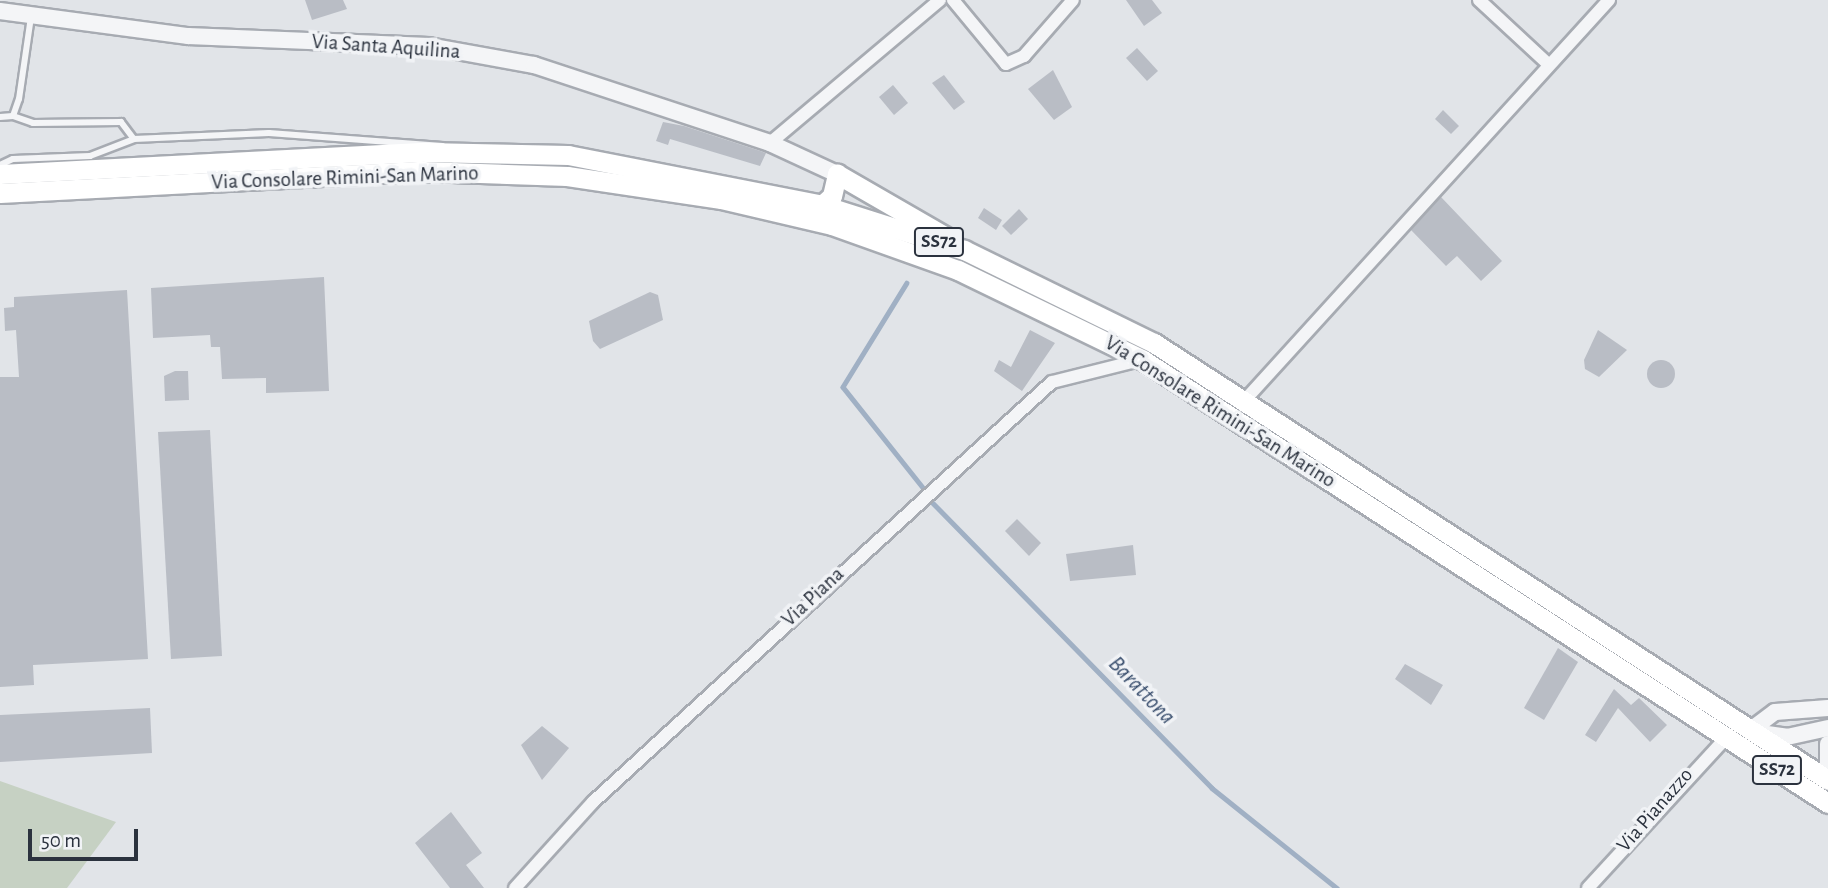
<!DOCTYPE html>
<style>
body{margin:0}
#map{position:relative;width:1828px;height:888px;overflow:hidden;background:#e1e4e8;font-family:"Alegreya Sans",sans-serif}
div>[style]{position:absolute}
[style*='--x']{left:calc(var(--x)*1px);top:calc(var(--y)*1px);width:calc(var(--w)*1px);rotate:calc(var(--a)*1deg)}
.green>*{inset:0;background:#c6d1c3}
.stream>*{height:4.5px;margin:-2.25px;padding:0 2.25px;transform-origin:2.25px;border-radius:2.25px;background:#a0b0c4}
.building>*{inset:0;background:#b9bdc5}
.round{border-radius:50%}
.roads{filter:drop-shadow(2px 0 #a7abb2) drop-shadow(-2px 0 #a7abb2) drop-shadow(0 2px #a7abb2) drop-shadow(0 -2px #a7abb2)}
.service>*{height:6px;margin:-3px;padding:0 3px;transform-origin:3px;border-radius:3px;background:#f4f5f7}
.minor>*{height:12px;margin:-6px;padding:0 6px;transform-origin:6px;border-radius:6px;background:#f4f5f7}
.tertiary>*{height:16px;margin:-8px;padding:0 8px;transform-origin:8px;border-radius:8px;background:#f4f5f7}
.primary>*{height:19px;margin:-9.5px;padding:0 9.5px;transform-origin:9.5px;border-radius:9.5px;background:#fff}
span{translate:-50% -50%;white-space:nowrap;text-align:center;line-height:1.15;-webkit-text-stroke:7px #f1f3f6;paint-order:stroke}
.shield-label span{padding:2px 5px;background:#f1f3f6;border:2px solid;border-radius:5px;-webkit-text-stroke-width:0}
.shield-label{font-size:19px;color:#2b323e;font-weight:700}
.street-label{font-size:21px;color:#2b323e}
.water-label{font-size:23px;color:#3a4f6e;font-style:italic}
.scale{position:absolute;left:28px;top:829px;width:110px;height:32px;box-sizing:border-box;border:4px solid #2b323e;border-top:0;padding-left:9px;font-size:21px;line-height:24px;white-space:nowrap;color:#2b323e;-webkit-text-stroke:5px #f1f3f6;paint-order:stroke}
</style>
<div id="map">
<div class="green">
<i style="clip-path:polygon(0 781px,116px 822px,67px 888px,0 888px)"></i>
</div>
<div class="stream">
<i style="--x:907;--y:283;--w:122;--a:121.6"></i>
<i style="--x:843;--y:387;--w:130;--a:51.5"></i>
<i style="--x:933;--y:503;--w:399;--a:45.6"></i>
<i style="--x:1212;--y:788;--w:160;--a:38.7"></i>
</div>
<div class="building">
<i style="clip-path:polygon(305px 0,343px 0,347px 9px,312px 20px)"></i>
<i style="clip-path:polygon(1126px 0,1152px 0,1162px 13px,1144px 26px)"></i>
<i style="clip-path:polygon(1137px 48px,1158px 71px,1147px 81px,1126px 58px)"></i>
<i style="clip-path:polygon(1053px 70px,1072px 107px,1054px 120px,1028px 89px)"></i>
<i style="clip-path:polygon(944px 75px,965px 102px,954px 110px,932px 83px)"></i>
<i style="clip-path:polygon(893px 85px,908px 103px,894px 115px,879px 97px)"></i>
<i style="clip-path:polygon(1443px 110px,1459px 126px,1451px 134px,1435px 119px)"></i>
<i style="clip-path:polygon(663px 122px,684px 126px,766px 153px,760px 166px,670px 139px,668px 145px,656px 141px)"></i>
<i style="clip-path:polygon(1441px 197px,1502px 261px,1481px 281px,1457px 256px,1446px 266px,1411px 230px)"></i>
<i style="clip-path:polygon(984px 208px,1002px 220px,996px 230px,978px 218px)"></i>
<i style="clip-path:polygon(1019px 209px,1028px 219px,1011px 235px,1002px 226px)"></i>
<i style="clip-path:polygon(324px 277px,329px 391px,266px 393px,266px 378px,222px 379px,220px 347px,211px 347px,210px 335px,153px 338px,151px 288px)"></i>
<i style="clip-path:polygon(127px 290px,148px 659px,33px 665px,34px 685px,0 687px,0 377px,19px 377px,16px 330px,5px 331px,4px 308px,14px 307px,14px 297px)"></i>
<i style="clip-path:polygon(650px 292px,658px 295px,663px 320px,600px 349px,593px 341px,589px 321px)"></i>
<i style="clip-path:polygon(1030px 330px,1055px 343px,1022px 391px,994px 371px,999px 360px,1011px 367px)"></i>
<i style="clip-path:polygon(1598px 330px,1627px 350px,1599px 377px,1585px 369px,1584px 360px)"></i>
<i class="round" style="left:1647px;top:360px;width:28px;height:28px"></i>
<i style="clip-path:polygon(175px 371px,188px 371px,189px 400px,165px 401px,164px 376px)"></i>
<i style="clip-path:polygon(210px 430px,222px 656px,171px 659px,158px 432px)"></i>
<i style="clip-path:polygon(1017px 519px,1041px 543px,1029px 556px,1005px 531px)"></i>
<i style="clip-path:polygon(1133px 545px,1136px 575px,1070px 581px,1066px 554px)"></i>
<i style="clip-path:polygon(1558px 648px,1578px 662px,1544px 720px,1524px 708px)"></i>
<i style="clip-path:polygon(1405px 664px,1443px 685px,1431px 705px,1395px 679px)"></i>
<i style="clip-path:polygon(1614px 689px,1631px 705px,1639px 698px,1667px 725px,1650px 742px,1618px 708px,1596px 742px,1585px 735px)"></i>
<i style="clip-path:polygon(150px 708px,152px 753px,0 762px,0 715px)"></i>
<i style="clip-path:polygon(542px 726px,569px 748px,542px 780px,521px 745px)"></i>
<i style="clip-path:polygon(451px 812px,482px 853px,466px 865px,484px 888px,450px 888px,415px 843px)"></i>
</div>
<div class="roads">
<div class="service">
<i style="--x:13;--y:116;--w:21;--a:19"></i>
<i style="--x:33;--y:123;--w:88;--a:-0.7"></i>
<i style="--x:121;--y:122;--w:21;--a:53"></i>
<i style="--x:0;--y:117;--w:13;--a:-4"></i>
<i style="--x:13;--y:116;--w:18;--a:-71"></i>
<i style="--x:19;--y:99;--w:83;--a:-81.7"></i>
<i style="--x:0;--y:165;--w:14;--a:-25"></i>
<i style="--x:13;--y:159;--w:77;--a:-2.2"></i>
<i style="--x:90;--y:156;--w:47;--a:-21.1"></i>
<i style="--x:134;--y:139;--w:135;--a:-2.5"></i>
<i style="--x:269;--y:133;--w:174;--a:4.3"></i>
</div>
<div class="minor">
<i style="--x:953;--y:0;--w:83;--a:50.4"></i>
<i style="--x:1006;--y:64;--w:20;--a:-24"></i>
<i style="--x:1024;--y:56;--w:74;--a:-48.8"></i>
<i style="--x:1479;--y:0;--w:94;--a:42.8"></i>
<i style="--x:770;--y:143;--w:222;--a:-40.1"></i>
<i style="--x:1245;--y:400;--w:541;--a:-47.7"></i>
<i style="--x:515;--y:888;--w:116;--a:-47.8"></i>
<i style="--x:593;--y:802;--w:622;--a:-42.46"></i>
<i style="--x:1052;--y:382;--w:91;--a:-14"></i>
<i style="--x:1588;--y:888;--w:205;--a:-47.4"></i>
</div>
<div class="tertiary">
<i style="--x:0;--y:11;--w:190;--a:7.6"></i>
<i style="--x:188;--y:36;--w:241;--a:2.4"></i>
<i style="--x:429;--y:46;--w:107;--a:10.3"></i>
<i style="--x:534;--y:65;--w:249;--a:18.3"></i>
<i style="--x:770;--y:143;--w:74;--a:24.8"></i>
<i style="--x:1751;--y:730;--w:30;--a:-37"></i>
<i style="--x:1775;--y:712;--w:53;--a:-4.3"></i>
<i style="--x:1760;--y:733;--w:27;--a:8"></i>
<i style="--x:1787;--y:737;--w:42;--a:-12.4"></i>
<i style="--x:1828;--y:744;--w:20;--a:90"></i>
</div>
<div class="primary">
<i style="--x:0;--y:174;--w:426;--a:-3"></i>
<i style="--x:425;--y:152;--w:143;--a:1.2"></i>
<i style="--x:568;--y:155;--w:259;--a:11.1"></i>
<i style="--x:822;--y:205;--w:149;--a:17.6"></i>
<i style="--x:964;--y:250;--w:212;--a:26.1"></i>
<i style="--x:1154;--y:343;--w:803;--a:32.96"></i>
<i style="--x:0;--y:193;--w:423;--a:-3"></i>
<i style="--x:422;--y:171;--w:145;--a:2"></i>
<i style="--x:567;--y:176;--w:156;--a:8.5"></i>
<i style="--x:721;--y:199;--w:114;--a:13.2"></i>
<i style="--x:832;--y:225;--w:134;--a:19.7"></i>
<i style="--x:958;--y:270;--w:206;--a:25.9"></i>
<i style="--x:1143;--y:360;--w:816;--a:32.89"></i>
<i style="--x:822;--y:205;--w:13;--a:-42"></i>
<i style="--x:832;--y:196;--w:23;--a:-77"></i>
<i style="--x:837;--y:174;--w:126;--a:30"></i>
</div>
</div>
<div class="shield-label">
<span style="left:939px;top:242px">SS72</span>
<span style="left:1777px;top:770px">SS72</span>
</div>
<div class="street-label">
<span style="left:386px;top:47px;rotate:4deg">Via Santa Aquilina</span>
<span style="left:345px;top:178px;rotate:-2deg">Via Consolare Rimini-San Marino</span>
<span style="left:1220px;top:412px;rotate:32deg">Via Consolare Rimini-San Marino</span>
<span style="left:813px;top:597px;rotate:-43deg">Via Piana</span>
<span style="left:1655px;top:810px;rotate:-49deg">Via Pianazzo</span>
</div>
<div class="water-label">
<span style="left:1141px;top:691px;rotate:46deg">Barattona</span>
</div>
<div class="scale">50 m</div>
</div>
